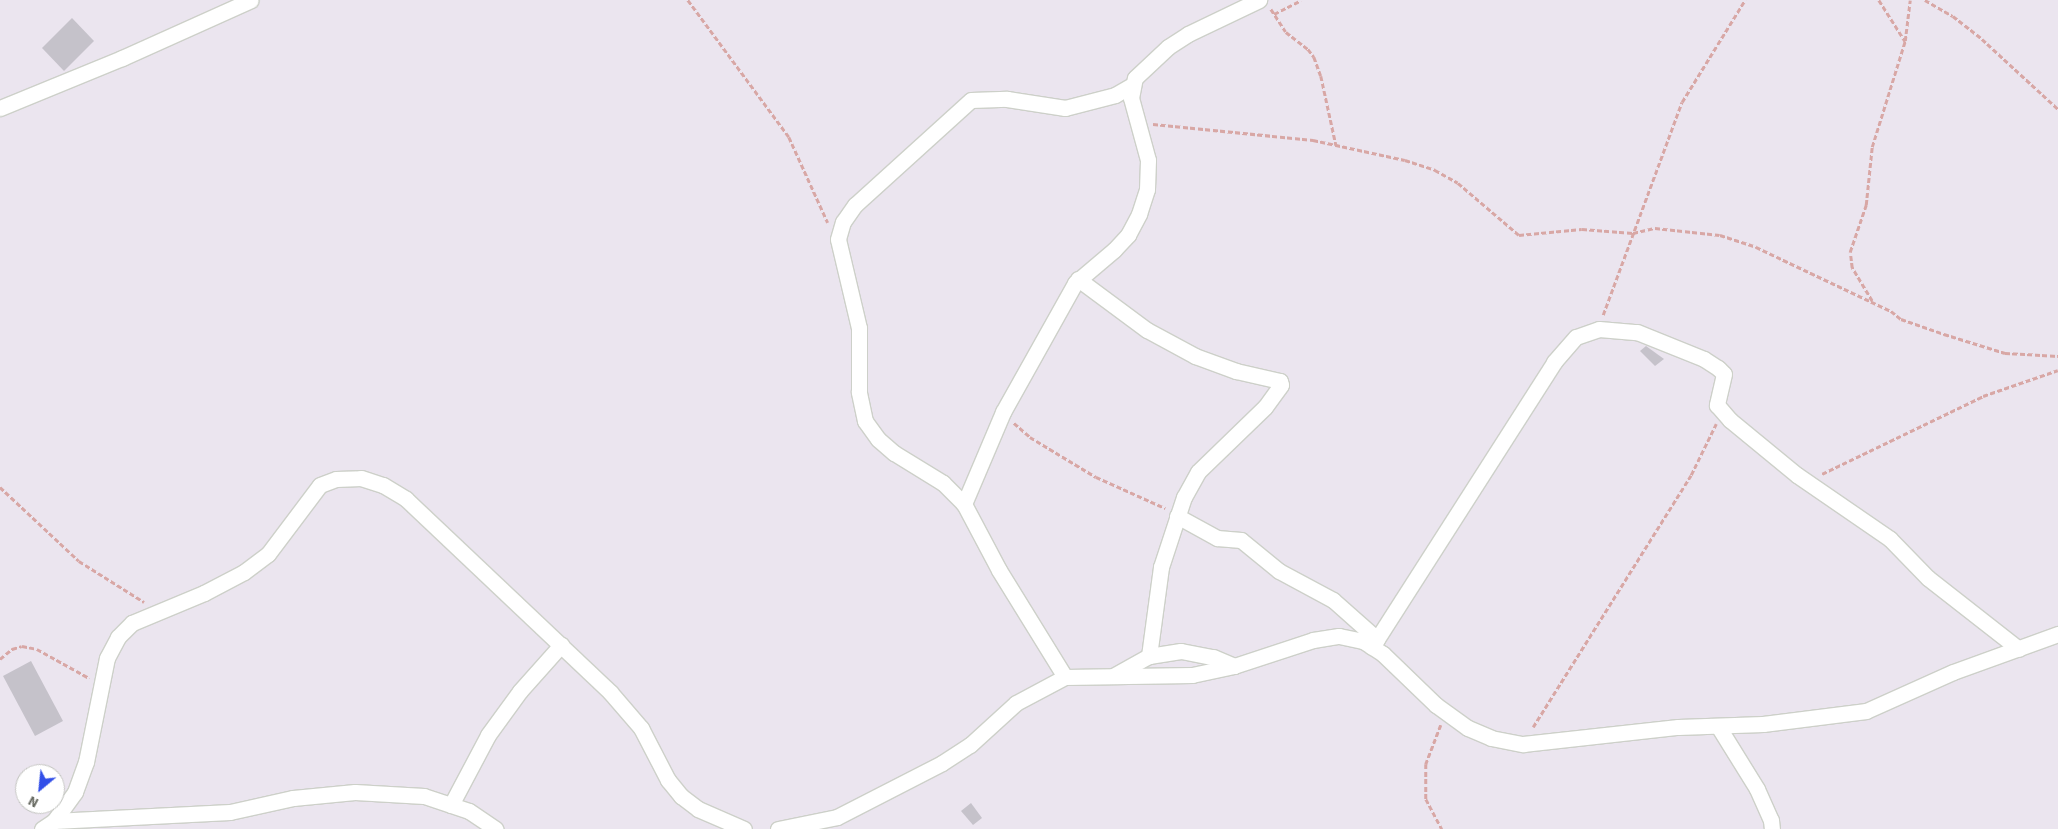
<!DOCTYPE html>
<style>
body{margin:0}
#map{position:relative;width:2058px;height:829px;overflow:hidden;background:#ebe5ef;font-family:"Source Sans 3",sans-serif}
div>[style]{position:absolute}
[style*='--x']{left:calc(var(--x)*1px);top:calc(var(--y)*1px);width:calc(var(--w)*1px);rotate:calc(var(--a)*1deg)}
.building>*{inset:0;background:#c5c2ca}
.path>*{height:2.5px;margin-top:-1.25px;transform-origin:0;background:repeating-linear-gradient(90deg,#d8a7a5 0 5px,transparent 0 7.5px)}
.roads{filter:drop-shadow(1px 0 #cdd0c9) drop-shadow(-1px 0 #cdd0c9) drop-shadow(0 1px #cdd0c9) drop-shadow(0 -1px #cdd0c9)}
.minor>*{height:15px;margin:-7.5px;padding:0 7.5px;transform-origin:7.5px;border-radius:7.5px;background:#fff}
span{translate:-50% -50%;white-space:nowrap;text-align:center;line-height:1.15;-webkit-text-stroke:5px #fff;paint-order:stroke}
.north{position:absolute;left:15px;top:764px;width:50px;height:50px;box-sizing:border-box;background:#fff;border:1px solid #c1c2be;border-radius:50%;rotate:208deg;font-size:14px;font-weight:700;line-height:20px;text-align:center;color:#63665d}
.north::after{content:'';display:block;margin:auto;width:18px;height:22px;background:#324fe8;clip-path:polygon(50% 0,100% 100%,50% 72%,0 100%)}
</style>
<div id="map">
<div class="building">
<i style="clip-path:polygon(72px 18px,94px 41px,64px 71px,42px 48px)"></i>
<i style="clip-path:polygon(1646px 346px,1664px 359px,1655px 366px,1640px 351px)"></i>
<i style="clip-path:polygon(31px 661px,63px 721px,35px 736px,3px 676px)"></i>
<i style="clip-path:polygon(971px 803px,982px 818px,973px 825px,961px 811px)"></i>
</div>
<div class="path">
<i style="--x:688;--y:0;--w:170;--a:53.6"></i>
<i style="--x:789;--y:137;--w:94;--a:65.6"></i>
<i style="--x:1879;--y:0;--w:49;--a:57.6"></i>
<i style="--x:1925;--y:0;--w:32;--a:30"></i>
<i style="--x:1953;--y:16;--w:37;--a:38"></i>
<i style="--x:1982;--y:39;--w:103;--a:42.6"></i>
<i style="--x:1271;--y:9;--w:27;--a:57"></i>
<i style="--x:1286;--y:32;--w:28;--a:38"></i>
<i style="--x:1308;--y:49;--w:10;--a:53"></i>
<i style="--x:1314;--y:57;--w:20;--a:70"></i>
<i style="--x:1321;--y:76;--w:71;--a:77.7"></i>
<i style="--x:1274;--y:14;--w:30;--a:-27"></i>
<i style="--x:1153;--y:124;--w:161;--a:5.7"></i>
<i style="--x:1313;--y:140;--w:94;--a:12.3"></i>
<i style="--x:1405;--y:160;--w:32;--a:18"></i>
<i style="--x:1435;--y:170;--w:26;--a:29"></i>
<i style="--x:1458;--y:183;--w:80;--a:40.4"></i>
<i style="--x:1519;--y:235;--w:63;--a:-5.4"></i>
<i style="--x:1582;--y:229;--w:51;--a:4.5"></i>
<i style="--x:1633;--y:233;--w:23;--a:-13"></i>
<i style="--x:1655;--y:228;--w:65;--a:6.1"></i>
<i style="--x:1720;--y:235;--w:38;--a:18"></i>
<i style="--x:1756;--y:247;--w:149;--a:25.4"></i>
<i style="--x:1891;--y:311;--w:13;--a:39"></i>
<i style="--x:1901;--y:319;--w:46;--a:19.2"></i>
<i style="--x:1944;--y:334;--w:64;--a:17.3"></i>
<i style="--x:2005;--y:353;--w:53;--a:3.2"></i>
<i style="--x:1872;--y:301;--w:39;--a:-121"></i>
<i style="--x:1852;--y:268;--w:16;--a:-97"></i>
<i style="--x:1850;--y:252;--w:50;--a:-71.2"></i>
<i style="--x:1866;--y:205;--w:58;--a:-84.1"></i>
<i style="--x:1872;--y:147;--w:111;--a:-72.7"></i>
<i style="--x:1905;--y:41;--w:41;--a:-83"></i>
<i style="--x:1603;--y:315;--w:227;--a:-69.7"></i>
<i style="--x:1682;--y:102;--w:120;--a:-58.3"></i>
<i style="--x:1014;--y:423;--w:21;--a:41"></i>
<i style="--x:1030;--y:437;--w:77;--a:31.2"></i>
<i style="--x:1096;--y:477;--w:76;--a:24.2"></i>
<i style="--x:1822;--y:474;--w:179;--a:-25.8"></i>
<i style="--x:1983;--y:396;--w:79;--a:-19.1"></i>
<i style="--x:0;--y:487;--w:108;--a:43.1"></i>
<i style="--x:79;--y:561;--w:77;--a:32.2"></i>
<i style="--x:0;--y:659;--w:16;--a:-40"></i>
<i style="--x:12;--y:649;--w:10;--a:-17"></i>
<i style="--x:22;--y:646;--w:15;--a:11"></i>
<i style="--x:37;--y:649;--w:60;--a:29.1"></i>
<i style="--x:1441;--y:725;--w:42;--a:111"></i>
<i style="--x:1426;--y:764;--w:35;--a:90"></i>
<i style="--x:1426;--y:799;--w:34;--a:62"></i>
<i style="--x:1533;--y:727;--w:297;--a:-57.9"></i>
<i style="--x:1691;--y:475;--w:57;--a:-63.9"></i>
</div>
<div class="roads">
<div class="minor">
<i style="--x:0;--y:108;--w:132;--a:-22.3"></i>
<i style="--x:122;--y:58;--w:141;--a:-24.2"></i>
<i style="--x:1078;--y:279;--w:86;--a:36.5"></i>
<i style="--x:1147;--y:330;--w:55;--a:28.4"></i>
<i style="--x:1195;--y:356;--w:44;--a:20.1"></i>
<i style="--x:1236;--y:371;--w:45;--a:12.8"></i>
<i style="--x:1280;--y:381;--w:4;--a:76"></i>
<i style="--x:1281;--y:385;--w:27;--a:126"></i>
<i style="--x:1265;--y:407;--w:93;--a:135.9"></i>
<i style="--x:1198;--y:472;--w:29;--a:119"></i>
<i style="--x:1184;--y:497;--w:74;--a:108.2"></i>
<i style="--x:1161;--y:567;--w:90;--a:97.7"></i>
<i style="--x:964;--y:504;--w:100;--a:-67"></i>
<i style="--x:1003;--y:412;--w:148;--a:-60.8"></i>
<i style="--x:1075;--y:283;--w:51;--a:-40.2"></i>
<i style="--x:1114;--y:250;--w:21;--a:-47"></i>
<i style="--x:1128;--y:235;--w:24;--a:-62"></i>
<i style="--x:1139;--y:214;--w:26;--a:-72"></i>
<i style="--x:1147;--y:189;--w:29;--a:-88"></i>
<i style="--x:1148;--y:160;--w:64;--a:-105.3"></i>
<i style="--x:1131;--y:98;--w:20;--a:-79"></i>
<i style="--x:1135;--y:78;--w:45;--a:-43.2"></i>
<i style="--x:1168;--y:47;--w:24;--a:-33"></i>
<i style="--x:1188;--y:34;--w:79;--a:-25.6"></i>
<i style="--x:1177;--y:516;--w:46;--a:28.8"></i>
<i style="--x:1217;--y:538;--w:24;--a:5"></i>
<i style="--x:1241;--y:540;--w:49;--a:39.2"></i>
<i style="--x:1279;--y:571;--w:61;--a:28.2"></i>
<i style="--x:1333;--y:600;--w:59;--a:41.6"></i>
<i style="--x:1372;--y:647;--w:338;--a:-57.4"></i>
<i style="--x:1554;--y:362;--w:33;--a:-49"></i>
<i style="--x:1576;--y:337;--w:24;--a:-19"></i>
<i style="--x:1599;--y:329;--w:38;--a:5"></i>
<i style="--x:1637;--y:332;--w:72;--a:21.9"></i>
<i style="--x:1704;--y:359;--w:17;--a:33"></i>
<i style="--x:1718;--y:368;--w:8;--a:45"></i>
<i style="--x:1724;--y:374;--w:32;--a:103"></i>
<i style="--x:1717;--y:405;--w:20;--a:49"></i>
<i style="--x:1730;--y:420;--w:87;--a:39.4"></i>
<i style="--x:1797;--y:475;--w:113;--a:34.5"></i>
<i style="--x:1890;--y:539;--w:54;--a:45.7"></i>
<i style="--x:1928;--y:578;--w:115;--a:38"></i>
<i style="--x:1113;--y:676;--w:41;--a:-29.1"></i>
<i style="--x:1149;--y:656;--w:32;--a:-9"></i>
<i style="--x:1181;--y:651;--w:33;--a:11"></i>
<i style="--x:1213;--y:657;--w:23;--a:23"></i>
<i style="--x:1065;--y:677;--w:126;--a:-121.7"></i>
<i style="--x:999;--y:570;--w:75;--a:-117.9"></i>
<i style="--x:964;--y:504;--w:30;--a:-135"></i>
<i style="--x:943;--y:483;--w:57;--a:-148.5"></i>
<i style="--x:894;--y:453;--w:21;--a:-139"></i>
<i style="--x:878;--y:439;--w:22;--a:-126"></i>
<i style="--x:865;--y:421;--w:30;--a:-102"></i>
<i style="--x:859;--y:392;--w:64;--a:-90"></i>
<i style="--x:859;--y:328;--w:91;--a:-103.3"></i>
<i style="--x:838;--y:239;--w:18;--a:-74"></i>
<i style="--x:843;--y:222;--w:21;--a:-55"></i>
<i style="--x:855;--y:205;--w:156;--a:-42.2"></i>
<i style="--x:971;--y:100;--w:36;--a:-2"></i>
<i style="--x:1007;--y:99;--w:59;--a:8.8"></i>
<i style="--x:1065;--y:108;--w:52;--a:-14.6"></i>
<i style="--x:1115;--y:95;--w:20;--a:-30"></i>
<i style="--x:1718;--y:726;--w:74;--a:58.2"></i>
<i style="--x:1757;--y:789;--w:34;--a:66"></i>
<i style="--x:1771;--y:820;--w:9;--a:84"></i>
<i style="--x:451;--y:805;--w:79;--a:-62.1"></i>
<i style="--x:488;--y:735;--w:54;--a:-54"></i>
<i style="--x:520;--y:691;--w:62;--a:-48.3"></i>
<i style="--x:54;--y:821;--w:176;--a:-2.9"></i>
<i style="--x:230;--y:812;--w:65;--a:-12.5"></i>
<i style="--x:293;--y:798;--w:62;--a:-5.5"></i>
<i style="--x:355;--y:792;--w:69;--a:3.3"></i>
<i style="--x:424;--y:796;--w:47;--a:18.4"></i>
<i style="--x:469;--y:811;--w:32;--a:34"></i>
<i style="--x:42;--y:829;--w:14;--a:-34"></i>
<i style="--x:54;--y:821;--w:36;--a:-54"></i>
<i style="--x:75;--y:792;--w:32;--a:-70"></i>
<i style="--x:86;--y:762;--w:106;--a:-78.6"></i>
<i style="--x:107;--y:658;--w:24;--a:-62"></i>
<i style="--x:118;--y:637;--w:20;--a:-45"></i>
<i style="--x:132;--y:623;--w:78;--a:-22.6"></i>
<i style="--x:204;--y:593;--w:45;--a:-27.7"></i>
<i style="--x:244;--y:572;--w:30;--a:-37"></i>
<i style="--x:268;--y:554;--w:86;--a:-53"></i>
<i style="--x:320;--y:485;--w:17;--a:-21"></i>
<i style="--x:336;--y:479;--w:25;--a:-2"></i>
<i style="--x:361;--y:478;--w:23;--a:18"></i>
<i style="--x:383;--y:485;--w:27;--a:31"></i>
<i style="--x:406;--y:499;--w:281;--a:43.4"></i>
<i style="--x:610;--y:692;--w:48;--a:49.3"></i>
<i style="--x:641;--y:728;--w:59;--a:62.6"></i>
<i style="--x:668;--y:780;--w:21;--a:51"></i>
<i style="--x:681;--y:796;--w:21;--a:37"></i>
<i style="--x:698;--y:809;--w:50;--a:23.5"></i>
<i style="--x:778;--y:829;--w:60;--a:-11.5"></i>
<i style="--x:837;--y:817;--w:118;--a:-27.2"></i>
<i style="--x:942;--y:763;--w:33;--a:-33"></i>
<i style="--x:970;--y:745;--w:62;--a:-42.4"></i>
<i style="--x:1016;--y:703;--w:55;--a:-28"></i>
<i style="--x:1065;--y:677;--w:127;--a:-0.9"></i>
<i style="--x:1192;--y:675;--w:43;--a:-12.1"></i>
<i style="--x:1234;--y:666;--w:83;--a:-18.2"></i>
<i style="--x:1313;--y:640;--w:26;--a:-9"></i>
<i style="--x:1339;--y:636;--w:25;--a:12"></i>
<i style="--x:1363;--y:641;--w:24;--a:33"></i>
<i style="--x:1383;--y:654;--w:74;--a:43.9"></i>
<i style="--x:1436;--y:705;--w:39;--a:36"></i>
<i style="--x:1468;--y:728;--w:25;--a:23"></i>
<i style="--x:1491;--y:738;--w:33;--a:11"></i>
<i style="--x:1523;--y:744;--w:156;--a:-6.3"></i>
<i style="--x:1678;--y:727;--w:85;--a:-2"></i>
<i style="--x:1763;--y:724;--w:104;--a:-7.2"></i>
<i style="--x:1866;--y:711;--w:95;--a:-24.1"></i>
<i style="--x:1953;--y:672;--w:112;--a:-19.9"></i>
</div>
</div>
<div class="north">N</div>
</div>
